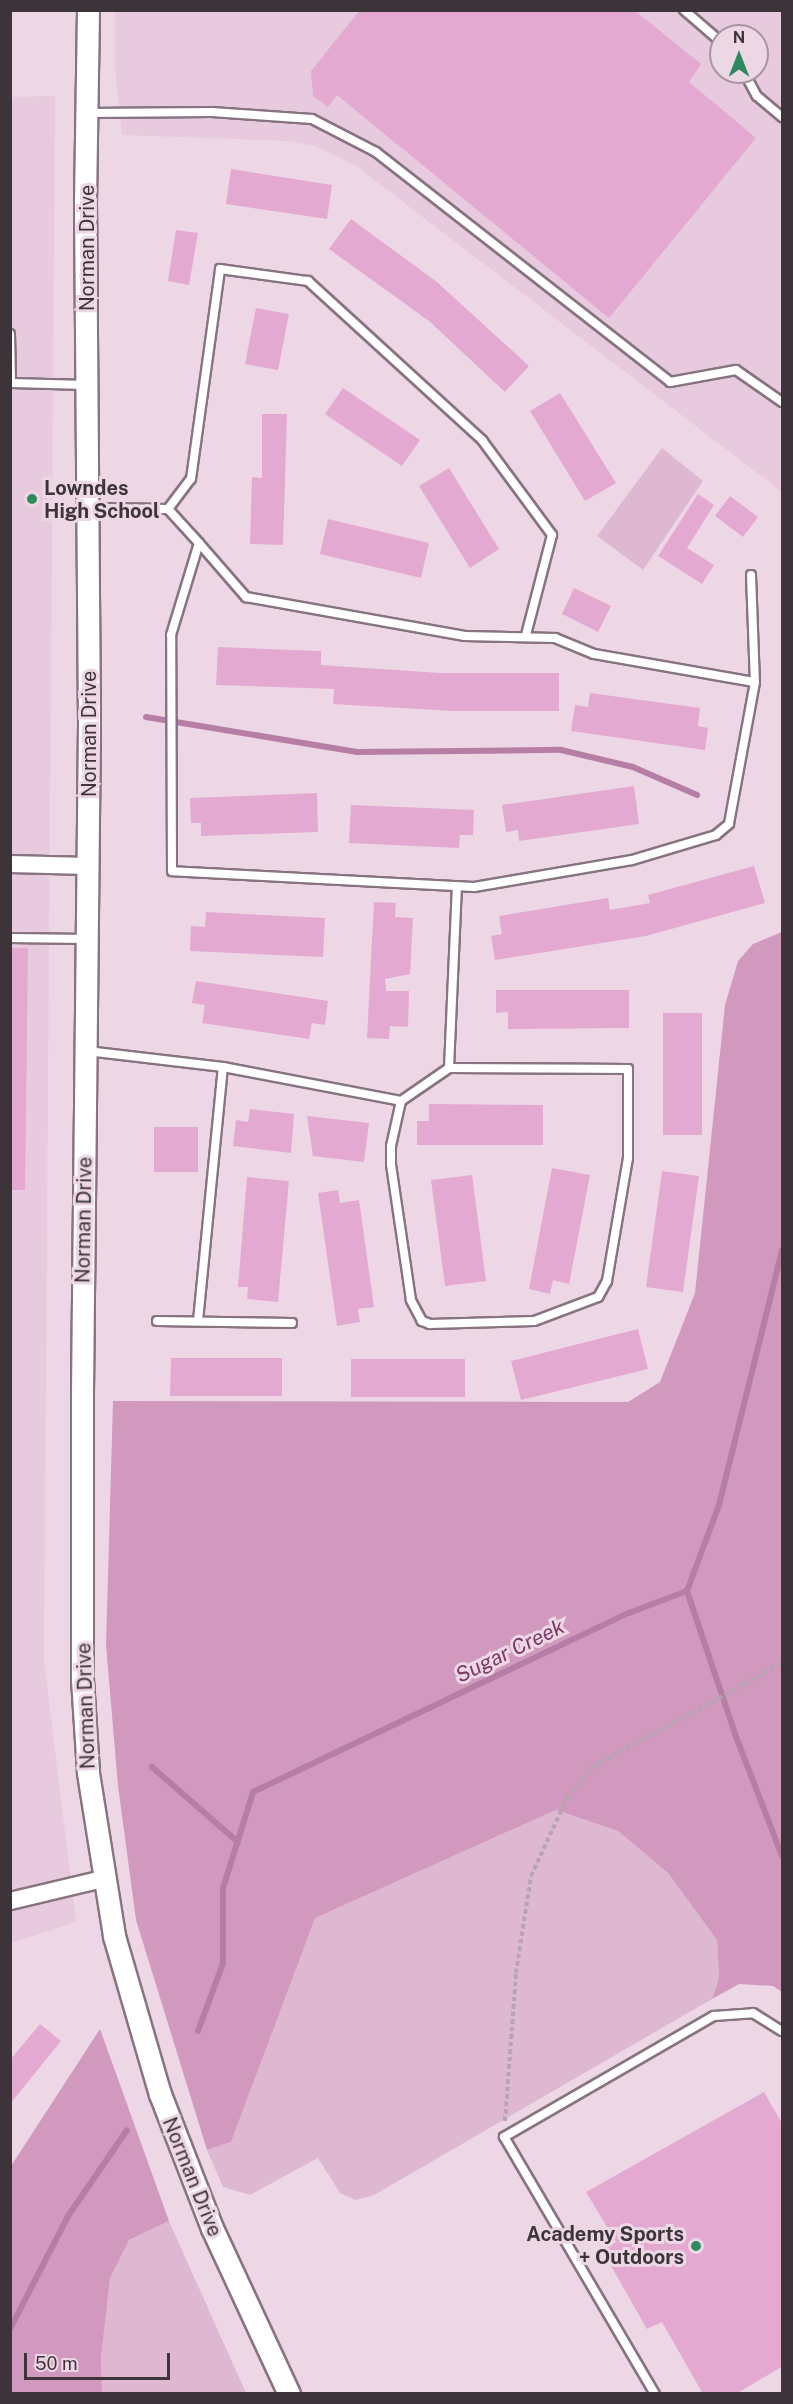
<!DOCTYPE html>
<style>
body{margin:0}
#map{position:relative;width:793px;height:2404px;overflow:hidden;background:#edd7e5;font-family:"Public Sans",sans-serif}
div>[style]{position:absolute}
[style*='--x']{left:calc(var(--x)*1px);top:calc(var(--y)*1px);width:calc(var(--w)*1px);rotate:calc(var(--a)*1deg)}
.built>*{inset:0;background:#e7cadd}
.green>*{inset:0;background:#deb8d0}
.forest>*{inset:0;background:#d299bf}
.stream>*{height:6px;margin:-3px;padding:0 3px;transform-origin:3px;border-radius:3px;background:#b67ea4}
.building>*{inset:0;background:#e4a9d0}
.path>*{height:4px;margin-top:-2px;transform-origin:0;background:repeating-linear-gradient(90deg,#b6a4af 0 4.5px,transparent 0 7.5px)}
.roads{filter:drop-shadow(2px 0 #877480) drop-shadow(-2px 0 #877480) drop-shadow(0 2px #877480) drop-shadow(0 -2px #877480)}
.service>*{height:8px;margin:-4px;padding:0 4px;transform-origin:4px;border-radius:4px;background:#fff}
.minor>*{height:16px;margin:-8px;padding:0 8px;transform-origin:8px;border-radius:8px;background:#fff}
.tertiary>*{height:21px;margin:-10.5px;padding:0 10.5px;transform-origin:10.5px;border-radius:10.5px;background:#fff}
.dots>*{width:16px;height:16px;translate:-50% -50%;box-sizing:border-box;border:3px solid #edd7e5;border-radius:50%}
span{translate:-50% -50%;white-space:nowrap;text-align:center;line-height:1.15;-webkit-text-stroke:6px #edd7e5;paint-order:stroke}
.street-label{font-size:20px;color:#3d343a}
.poi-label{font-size:20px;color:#3d343a;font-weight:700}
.left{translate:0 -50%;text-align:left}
.right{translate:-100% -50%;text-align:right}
.water-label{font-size:21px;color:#7c3869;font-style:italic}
.frame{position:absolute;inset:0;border:12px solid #3d343a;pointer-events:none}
.north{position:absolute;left:709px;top:24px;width:60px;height:60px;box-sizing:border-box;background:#edd7e5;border:2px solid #a796a1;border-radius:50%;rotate:0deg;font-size:16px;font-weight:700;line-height:24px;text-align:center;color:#3d343a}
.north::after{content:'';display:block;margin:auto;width:21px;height:27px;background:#2f895f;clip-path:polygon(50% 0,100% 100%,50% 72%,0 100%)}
.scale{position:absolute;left:24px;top:2353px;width:146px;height:27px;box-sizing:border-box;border:3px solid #3d343a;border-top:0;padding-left:8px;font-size:18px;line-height:21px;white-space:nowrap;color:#3d343a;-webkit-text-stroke:4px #edd7e5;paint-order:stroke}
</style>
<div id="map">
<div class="built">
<i style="clip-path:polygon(evenodd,115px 11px,782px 11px,782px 492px,356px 166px,315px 146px,287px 141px,122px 135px,115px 69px,115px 11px,721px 36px,757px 36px,757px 72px,721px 72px,721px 36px)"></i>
<i style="clip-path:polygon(55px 96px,44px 1661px,76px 1922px,11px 1943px,10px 97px)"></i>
</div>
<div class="green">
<i style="clip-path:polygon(662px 448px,703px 481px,643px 570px,597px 536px)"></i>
<i style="clip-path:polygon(556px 1810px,618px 1831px,668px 1873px,717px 1940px,719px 1978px,712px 1999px,374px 2195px,355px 2200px,340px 2193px,318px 2158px,250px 2195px,223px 2187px,207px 2150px,231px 2142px,314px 1918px)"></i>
<i style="clip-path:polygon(169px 2221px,246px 2393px,102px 2394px,101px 2358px,109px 2278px,129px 2240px)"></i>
</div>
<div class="forest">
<i style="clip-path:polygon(782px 932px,782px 1992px,773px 1986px,739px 1984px,712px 1999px,719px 1978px,717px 1940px,668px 1873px,618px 1831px,556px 1810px,315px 1918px,231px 2142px,207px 2150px,136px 1920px,118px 1786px,106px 1645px,113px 1401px,628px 1402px,660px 1382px,695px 1293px,725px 1005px,738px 961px,753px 944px)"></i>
<i style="clip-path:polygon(100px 2029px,169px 2221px,129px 2240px,110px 2278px,101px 2358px,102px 2393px,11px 2393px,11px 2166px)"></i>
</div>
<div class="stream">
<i style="--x:146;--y:717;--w:214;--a:9.4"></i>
<i style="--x:357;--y:752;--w:204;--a:-0.6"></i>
<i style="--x:561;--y:750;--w:74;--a:13.3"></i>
<i style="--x:633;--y:767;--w:70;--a:23.6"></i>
<i style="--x:687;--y:1591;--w:151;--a:71.4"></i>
<i style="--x:735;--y:1734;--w:131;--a:68.9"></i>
<i style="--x:152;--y:1767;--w:114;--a:41.1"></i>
<i style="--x:198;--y:2031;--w:72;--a:-69.8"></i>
<i style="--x:223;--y:1963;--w:75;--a:-90"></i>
<i style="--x:223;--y:1888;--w:101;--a:-72.6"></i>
<i style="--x:253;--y:1792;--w:416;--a:-25.5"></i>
<i style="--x:629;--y:1613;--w:62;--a:-20.8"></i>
<i style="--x:687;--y:1591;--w:92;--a:-69.6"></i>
<i style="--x:719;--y:1505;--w:263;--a:-76.1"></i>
<i style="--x:10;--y:2329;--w:127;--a:-62.8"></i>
<i style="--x:68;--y:2216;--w:104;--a:-55.5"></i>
</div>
<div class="building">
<i style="clip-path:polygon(360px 10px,634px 10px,701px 64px,689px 82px,756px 138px,609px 318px,337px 95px,328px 107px,313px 96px,311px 71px)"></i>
<i style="clip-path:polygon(231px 169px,332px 185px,327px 219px,226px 204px)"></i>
<i style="clip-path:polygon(351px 219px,437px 282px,529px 366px,505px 392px,429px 321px,329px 249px)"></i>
<i style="clip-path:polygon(176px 230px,198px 233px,189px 285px,168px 281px)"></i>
<i style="clip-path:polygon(256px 308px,289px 314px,278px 370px,245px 364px)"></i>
<i style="clip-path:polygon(343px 388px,420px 440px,402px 466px,325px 414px)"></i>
<i style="clip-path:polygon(560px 393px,616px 483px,585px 501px,530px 411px)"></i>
<i style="clip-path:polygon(262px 414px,287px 414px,283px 545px,250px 544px,252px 477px,262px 478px)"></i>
<i style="clip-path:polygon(449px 468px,499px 549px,470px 568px,419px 486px)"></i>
<i style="clip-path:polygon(698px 494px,714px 505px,687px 548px,714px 565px,702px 584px,658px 556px)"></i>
<i style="clip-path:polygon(730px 496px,758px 517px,743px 537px,715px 516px)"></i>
<i style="clip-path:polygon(328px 519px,429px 543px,421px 578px,320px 554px)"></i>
<i style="clip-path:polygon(574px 588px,611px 606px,598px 632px,562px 614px)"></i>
<i style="clip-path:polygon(218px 647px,321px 651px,321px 665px,440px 673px,559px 673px,559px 711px,452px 711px,333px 704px,334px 689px,216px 685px)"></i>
<i style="clip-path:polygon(590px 693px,700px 708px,698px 726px,708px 728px,705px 750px,571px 731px,575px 705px,588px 707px)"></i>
<i style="clip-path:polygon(634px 786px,639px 824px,519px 841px,518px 830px,506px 832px,502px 805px)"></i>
<i style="clip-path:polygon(317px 793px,318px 832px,201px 836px,201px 823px,191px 823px,190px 798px)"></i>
<i style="clip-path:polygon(351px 805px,474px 810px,473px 835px,460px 835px,459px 848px,349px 843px)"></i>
<i style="clip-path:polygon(754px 866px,765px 903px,646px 936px,495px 960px,491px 936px,502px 934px,499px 916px,608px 898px,610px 910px,650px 903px,648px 895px)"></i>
<i style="clip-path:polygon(374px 902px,396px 903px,395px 917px,413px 918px,410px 974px,385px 979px,386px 991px,409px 991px,408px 1027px,390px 1026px,389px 1039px,367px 1038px)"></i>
<i style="clip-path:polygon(206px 912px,325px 918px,323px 957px,190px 951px,191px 926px,205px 927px)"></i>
<i style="clip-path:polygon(10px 948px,28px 948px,25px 1190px,10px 1190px)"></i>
<i style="clip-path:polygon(196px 981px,328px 1001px,325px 1025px,312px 1023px,309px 1039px,202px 1023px,205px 1005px,192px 1003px)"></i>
<i style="clip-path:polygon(496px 990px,629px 990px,629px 1028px,508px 1029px,508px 1012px,496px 1013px)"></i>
<i style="clip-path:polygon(663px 1013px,702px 1013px,702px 1135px,663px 1135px)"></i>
<i style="clip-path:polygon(429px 1104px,543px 1105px,543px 1145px,417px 1145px,417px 1121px,429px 1121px)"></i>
<i style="clip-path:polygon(250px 1109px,294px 1114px,291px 1153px,233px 1146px,236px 1120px,248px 1122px)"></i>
<i style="clip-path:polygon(307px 1116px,369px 1123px,364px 1162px,313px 1156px)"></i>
<i style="clip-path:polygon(154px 1127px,198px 1127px,198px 1172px,154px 1172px)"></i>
<i style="clip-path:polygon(552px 1168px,590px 1175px,569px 1284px,553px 1280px,550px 1294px,529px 1289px)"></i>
<i style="clip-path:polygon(662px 1171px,699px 1176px,683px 1292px,646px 1287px)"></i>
<i style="clip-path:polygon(472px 1175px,486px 1281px,445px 1286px,431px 1180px)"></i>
<i style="clip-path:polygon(247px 1177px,289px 1181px,278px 1302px,247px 1299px,248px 1287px,238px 1287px)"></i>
<i style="clip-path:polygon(338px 1190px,340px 1203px,359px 1200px,374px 1307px,358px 1309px,360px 1322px,337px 1326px,318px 1193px)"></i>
<i style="clip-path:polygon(638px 1329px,648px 1369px,521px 1400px,511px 1361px)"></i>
<i style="clip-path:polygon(171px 1358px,282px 1358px,282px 1396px,170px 1396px)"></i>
<i style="clip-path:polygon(351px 1359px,465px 1359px,465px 1397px,351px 1397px)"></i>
<i style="clip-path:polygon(40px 2024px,61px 2041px,10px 2104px,10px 2060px)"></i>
<i style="clip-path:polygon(764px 2092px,783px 2125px,783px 2366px,736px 2394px,703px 2394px,662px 2322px,647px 2329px,602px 2250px,616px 2242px,586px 2192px)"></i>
</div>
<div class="path">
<i style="--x:505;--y:2121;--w:148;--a:-85.7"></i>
<i style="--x:516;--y:1973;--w:98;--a:-81.2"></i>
<i style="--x:531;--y:1876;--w:86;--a:-65.2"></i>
<i style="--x:567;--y:1798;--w:40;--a:-50"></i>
<i style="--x:593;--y:1767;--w:216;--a:-28.8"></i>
</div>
<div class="roads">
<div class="service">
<i style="--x:684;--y:10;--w:49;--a:40.9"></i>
<i style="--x:744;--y:72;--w:27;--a:62"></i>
<i style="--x:757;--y:96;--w:33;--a:40"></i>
<i style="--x:88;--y:113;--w:124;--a:-0.5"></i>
<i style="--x:212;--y:112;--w:100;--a:4"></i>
<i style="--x:312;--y:119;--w:72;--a:27.3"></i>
<i style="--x:376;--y:152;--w:373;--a:38"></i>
<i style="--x:670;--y:382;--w:67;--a:-10.3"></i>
<i style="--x:736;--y:370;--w:56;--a:34.8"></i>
<i style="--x:10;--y:334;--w:49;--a:88.8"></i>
<i style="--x:11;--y:383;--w:76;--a:1.5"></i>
<i style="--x:89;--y:508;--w:79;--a:0.7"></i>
<i style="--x:168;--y:509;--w:46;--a:47.6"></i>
<i style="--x:168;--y:509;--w:38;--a:-53"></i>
<i style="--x:191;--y:479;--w:212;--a:-82.1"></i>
<i style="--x:220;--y:269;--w:89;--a:7.8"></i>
<i style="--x:308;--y:281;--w:236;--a:42.4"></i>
<i style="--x:482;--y:440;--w:118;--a:53.6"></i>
<i style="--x:552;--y:535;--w:103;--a:104.6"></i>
<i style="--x:199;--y:543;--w:72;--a:49"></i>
<i style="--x:246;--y:597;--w:221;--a:10.1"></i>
<i style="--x:464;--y:636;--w:91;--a:1.3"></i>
<i style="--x:555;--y:638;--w:42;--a:22.3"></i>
<i style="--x:594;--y:654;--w:163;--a:9.9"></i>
<i style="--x:755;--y:682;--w:144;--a:100.4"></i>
<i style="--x:729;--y:824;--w:17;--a:140"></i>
<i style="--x:716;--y:835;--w:88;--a:163.4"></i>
<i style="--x:632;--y:860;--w:160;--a:170.3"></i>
<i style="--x:474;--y:887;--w:302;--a:-177"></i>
<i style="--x:172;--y:871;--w:236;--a:-90.2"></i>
<i style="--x:171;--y:635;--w:96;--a:-73.1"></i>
<i style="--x:751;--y:575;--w:107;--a:87.9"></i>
<i style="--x:10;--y:938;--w:77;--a:0.7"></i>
<i style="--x:87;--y:1051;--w:137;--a:6.7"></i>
<i style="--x:223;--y:1067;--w:181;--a:10.8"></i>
<i style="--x:401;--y:1101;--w:58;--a:-34.5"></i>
<i style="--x:449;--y:1068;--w:179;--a:0.3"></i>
<i style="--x:628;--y:1069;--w:89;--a:90"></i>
<i style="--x:628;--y:1158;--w:125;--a:99.7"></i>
<i style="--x:607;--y:1281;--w:18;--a:119"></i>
<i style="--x:598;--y:1297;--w:68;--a:159.4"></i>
<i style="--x:534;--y:1321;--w:104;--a:178.3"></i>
<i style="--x:430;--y:1324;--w:9;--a:-159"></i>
<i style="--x:422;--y:1321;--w:24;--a:-118"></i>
<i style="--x:411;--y:1300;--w:137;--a:-98.4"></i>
<i style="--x:391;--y:1164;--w:18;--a:-90"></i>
<i style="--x:391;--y:1146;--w:46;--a:-77.5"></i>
<i style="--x:449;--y:1068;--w:182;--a:-87.5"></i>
<i style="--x:157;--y:1321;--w:135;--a:0.8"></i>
<i style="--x:198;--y:1321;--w:255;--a:-84.4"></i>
<i style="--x:655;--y:2394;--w:298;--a:-120.4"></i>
<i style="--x:504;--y:2137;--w:242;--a:-30"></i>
<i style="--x:714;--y:2016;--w:39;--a:-4"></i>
<i style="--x:753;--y:2013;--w:34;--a:32"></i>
</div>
<div class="minor">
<i style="--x:10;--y:864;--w:78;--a:1.5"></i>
<i style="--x:10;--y:1901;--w:96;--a:-13.3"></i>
</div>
<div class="tertiary">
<i style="--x:88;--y:10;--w:192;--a:90.9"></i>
<i style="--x:85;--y:202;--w:522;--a:89.56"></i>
<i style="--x:89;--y:724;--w:671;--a:90.6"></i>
<i style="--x:82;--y:1395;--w:284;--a:90"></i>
<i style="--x:82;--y:1679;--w:94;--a:86.3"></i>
<i style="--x:88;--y:1773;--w:165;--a:80.9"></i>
<i style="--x:114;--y:1936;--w:165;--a:73.8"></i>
<i style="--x:160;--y:2094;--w:144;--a:68.8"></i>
<i style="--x:212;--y:2228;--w:183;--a:65.1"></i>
</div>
</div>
<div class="dots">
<i style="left:32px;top:499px;background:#2f895f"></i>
<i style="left:696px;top:2246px;background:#2f895f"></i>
</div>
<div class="street-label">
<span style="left:87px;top:248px;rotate:-90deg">Norman Drive</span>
<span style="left:89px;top:734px;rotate:-90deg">Norman Drive</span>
<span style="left:84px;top:1220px;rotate:-89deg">Norman Drive</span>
<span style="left:86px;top:1706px;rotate:-92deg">Norman Drive</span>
<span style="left:192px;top:2177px;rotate:68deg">Norman Drive</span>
</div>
<div class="poi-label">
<span class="left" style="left:44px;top:500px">Lowndes<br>High School</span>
<span class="right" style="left:684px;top:2246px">Academy Sports<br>+ Outdoors</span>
</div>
<div class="water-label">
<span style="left:510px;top:1651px;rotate:-26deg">Sugar Creek</span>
</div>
<div class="frame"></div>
<div class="north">N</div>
<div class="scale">50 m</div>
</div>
